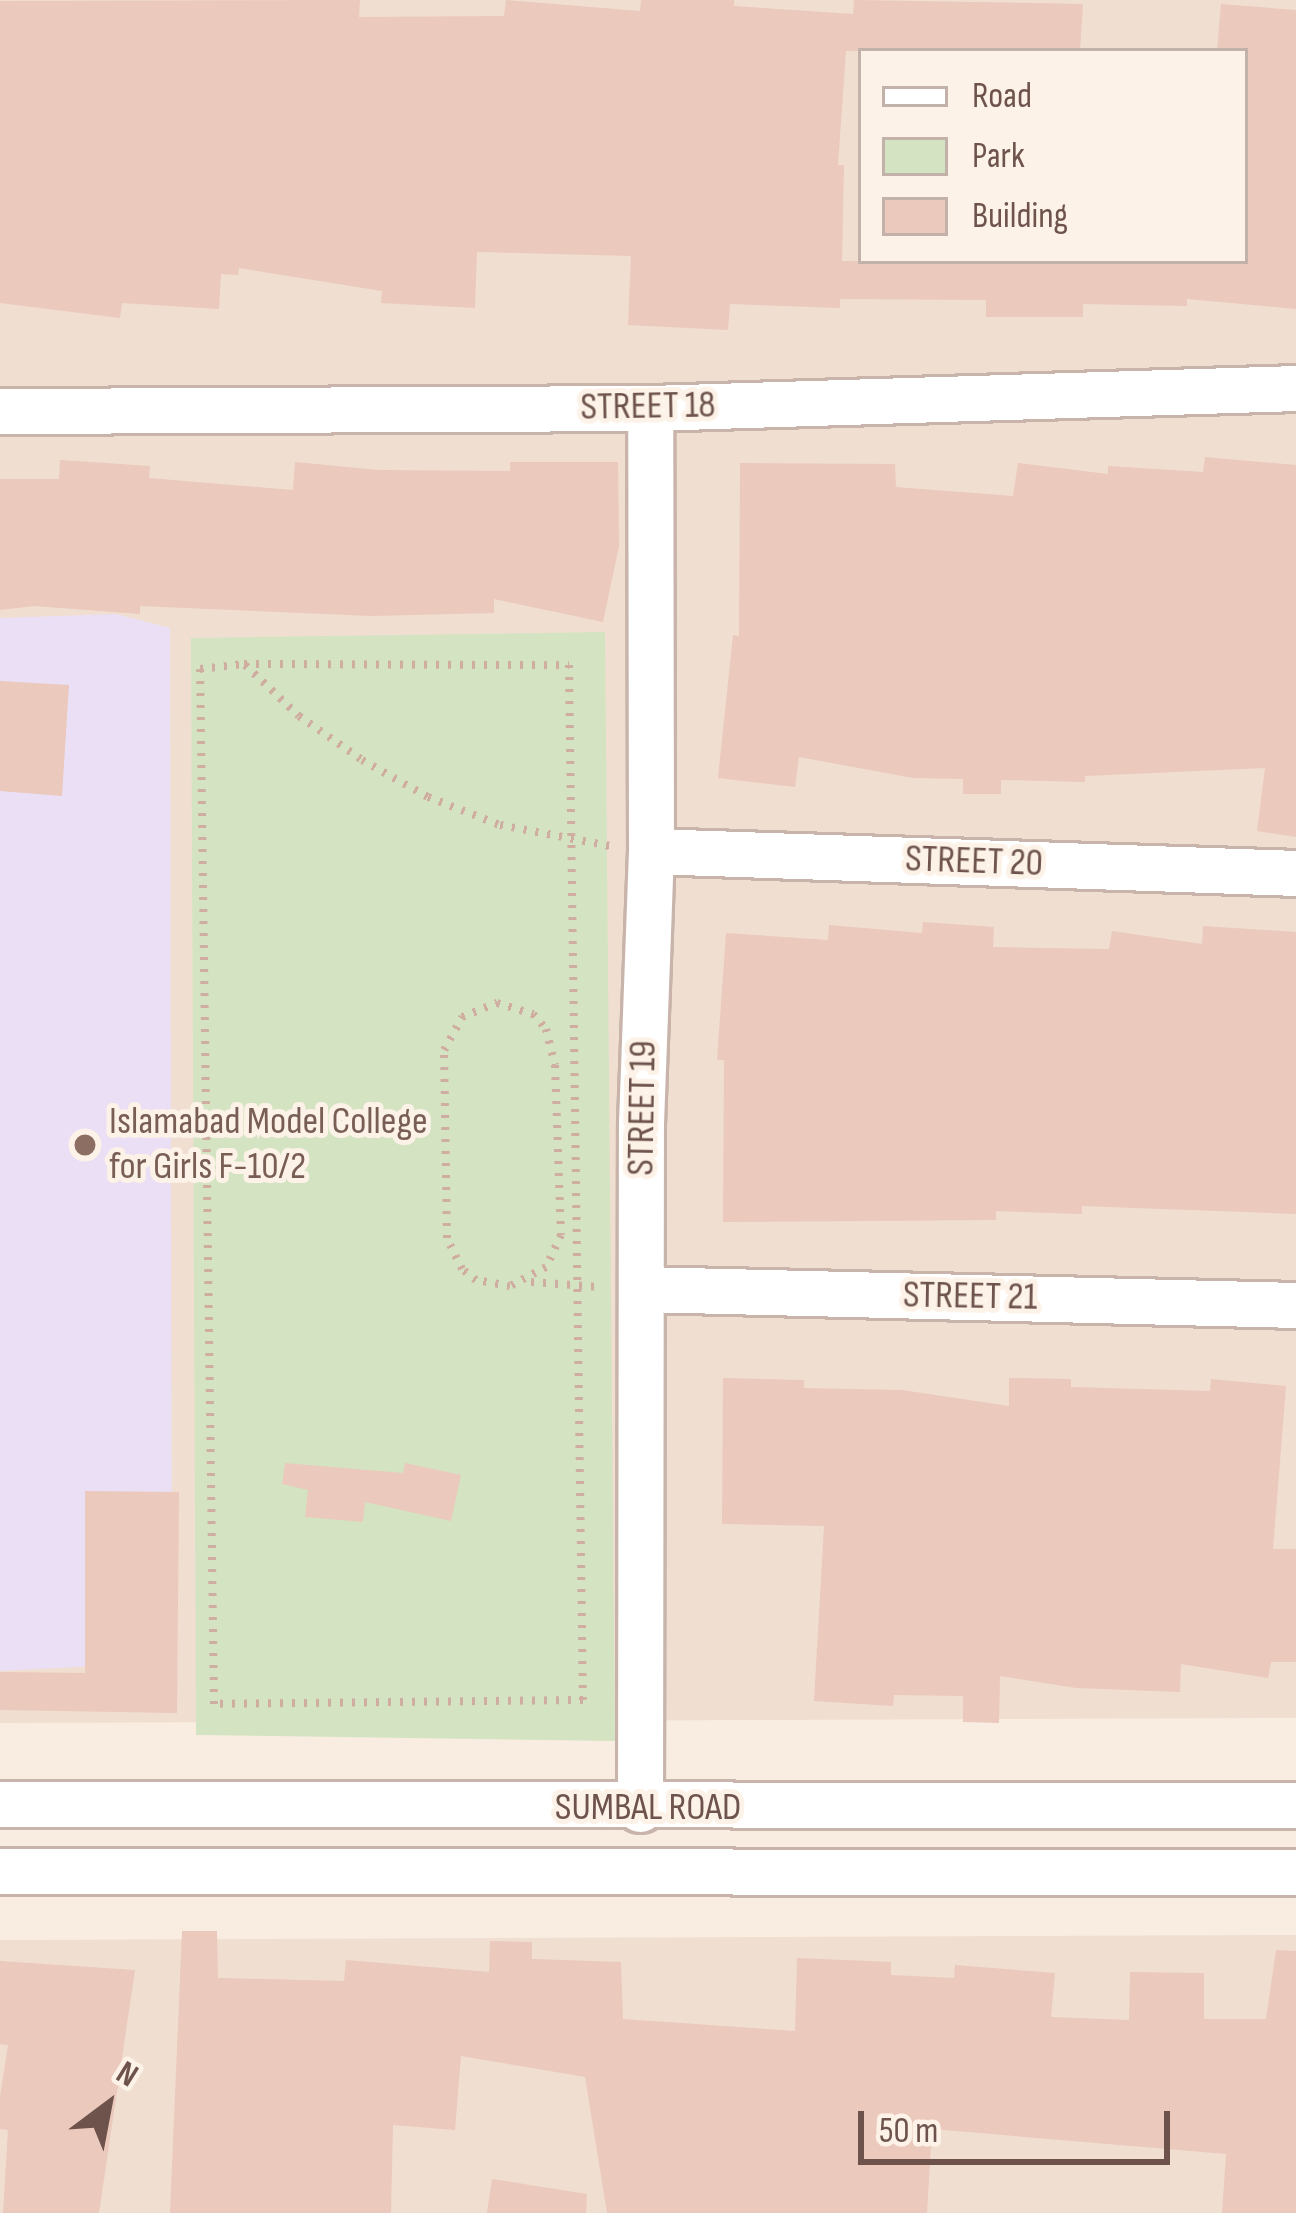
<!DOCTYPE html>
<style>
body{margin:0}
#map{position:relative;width:1296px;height:2213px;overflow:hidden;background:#f9ede2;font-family:"Sofia Sans Condensed",sans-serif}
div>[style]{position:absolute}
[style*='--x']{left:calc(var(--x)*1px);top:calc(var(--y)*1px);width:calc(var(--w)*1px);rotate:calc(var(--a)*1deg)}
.residential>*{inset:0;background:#f0ded1}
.education>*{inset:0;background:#eadff5}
.green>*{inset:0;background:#d4e4c2}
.building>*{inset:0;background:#ebc9bc}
.path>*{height:8px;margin-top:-4px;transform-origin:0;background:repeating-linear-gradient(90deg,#cfada0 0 3px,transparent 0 12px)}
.roads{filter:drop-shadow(3px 0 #c8b4aa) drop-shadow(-3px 0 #c8b4aa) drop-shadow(0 3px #c8b4aa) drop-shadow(0 -3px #c8b4aa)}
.minor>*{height:45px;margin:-22.5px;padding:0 22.5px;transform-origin:22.5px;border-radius:22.5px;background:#fff}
.dots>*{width:33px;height:33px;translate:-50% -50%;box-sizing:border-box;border:6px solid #fdf2e7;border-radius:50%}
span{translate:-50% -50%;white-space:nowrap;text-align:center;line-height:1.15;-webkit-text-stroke:10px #fdf2e7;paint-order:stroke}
.street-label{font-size:39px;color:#6d534b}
.education-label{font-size:39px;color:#785e54}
.left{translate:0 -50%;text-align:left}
.legend{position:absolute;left:858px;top:48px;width:390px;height:216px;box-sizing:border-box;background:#fdf2e7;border:3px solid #c3b2a9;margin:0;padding:15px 21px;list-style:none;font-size:36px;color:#6d534b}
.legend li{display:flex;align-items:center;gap:24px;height:60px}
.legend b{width:60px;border:3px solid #c3b2a9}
.north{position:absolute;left:48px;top:2045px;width:120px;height:120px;-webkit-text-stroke:9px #fdf2e7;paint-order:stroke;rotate:32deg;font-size:33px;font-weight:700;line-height:48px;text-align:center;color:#6d534b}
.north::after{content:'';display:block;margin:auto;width:42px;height:54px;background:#6d534b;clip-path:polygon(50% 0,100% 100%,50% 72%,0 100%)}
.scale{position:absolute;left:858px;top:2111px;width:312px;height:54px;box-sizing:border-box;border:6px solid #6d534b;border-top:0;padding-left:15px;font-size:36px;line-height:42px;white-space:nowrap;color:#6d534b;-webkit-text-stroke:9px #fdf2e7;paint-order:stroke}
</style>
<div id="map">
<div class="residential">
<i style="clip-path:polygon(evenodd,0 0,1296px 0,1296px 1718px,0 1723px,0 0,861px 51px,1245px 51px,1245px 261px,861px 261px,861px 51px)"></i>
<i style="clip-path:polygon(1296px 1935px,1296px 2213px,0 2213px,0 1940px)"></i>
</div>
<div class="education">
<i style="clip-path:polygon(116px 614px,170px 628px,172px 1662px,0 1671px,0 618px)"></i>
</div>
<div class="green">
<i style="clip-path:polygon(605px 632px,615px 1741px,196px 1735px,191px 638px)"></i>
</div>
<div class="building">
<i style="clip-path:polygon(360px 0,359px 17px,504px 16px,506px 0,640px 11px,641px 0,734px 0,734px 6px,853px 14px,854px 0,1083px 4px,1080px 51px,846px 51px,838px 165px,844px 165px,842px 261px,1245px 261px,1245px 51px,1217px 51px,1221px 4px,1296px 10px,1296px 309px,1187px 299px,1187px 306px,1083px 304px,1083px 317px,986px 317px,986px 300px,840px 299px,840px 308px,730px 304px,728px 330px,628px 325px,631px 256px,477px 252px,475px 308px,381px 303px,382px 291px,239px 268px,238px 275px,221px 274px,219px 309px,122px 303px,120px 318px,0 303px,0 1px)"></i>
<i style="clip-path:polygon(1205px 457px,1296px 465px,1296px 837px,1257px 831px,1265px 768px,1085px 776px,1085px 782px,1001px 780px,1001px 794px,963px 794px,963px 779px,913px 778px,799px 757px,795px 787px,718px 778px,733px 635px,739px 636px,740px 463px,895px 464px,896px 487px,1013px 496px,1018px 463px,1108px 474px,1108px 466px,1203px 472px)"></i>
<i style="clip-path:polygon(60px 460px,150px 466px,149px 478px,293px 490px,295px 462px,379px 470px,510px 471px,510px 462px,618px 462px,619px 546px,603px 622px,494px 599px,494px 613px,372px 616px,140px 606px,140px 614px,34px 606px,0 610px,0 479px,59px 479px)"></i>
<i style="clip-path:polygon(0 681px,69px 685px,62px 796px,0 791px)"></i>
<i style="clip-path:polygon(923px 922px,994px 927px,993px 947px,1109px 949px,1112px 931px,1202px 944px,1203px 926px,1296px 932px,1296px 1214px,1082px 1206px,1082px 1214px,996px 1211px,996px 1220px,723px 1222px,724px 1060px,717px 1060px,726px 933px,828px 940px,829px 925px,922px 933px)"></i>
<i style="clip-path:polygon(723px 1378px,804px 1380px,804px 1388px,902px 1390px,1009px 1406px,1009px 1378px,1071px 1379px,1071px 1387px,1210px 1391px,1211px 1379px,1286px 1386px,1273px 1549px,1296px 1549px,1296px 1662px,1271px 1662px,1268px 1678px,1181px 1664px,1180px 1692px,1076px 1688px,1000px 1676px,999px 1723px,963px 1722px,963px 1696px,894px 1695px,893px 1706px,814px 1701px,824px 1526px,722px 1524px)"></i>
<i style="clip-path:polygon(285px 1463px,403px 1473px,405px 1463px,461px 1475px,451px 1521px,365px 1502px,363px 1522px,305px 1517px,308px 1490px,282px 1484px)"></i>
<i style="clip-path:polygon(85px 1491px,179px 1492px,177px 1713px,0 1710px,0 1672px,85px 1673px)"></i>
<i style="clip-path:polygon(182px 1931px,217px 1931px,218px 1978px,344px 1981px,346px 1960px,489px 1972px,490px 1941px,532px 1942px,532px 1959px,621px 1962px,623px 2019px,795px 2031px,797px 1958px,891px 1962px,891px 1975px,954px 1978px,955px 1965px,1055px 1973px,1051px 2017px,1129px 2020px,1130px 1972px,1204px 1973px,1204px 2019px,1266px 2019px,1276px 1950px,1296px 1951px,1296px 2213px,1222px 2213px,1226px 2154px,932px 2129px,927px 2213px,607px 2213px,585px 2077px,461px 2056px,455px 2130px,393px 2125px,391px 2213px,170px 2213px)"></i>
<i style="clip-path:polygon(0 1961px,135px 1970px,99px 2213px,3px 2213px,8px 2130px,0 2129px,0 2096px,8px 2045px,0 2044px)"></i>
<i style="clip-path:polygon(492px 2179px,587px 2194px,586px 2213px,487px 2213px)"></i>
</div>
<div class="path">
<i style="--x:244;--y:664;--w:325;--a:0.2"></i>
<i style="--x:569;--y:665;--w:1035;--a:89.23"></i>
<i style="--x:583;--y:1700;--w:369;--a:179.4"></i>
<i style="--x:214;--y:1704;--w:1035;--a:-90.77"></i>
<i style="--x:200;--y:669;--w:44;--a:-6.5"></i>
<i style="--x:245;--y:665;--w:74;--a:43.4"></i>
<i style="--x:299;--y:716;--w:77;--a:34.9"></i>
<i style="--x:362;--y:760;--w:76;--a:29.3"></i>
<i style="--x:428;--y:797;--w:77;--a:21.3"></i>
<i style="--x:500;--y:825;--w:112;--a:10.8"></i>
<i style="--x:497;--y:1003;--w:38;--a:17"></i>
<i style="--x:533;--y:1014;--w:20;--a:49"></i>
<i style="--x:546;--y:1029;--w:37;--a:76"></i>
<i style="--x:555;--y:1065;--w:170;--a:88"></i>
<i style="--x:561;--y:1235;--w:35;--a:115"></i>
<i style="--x:546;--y:1267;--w:41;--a:152.2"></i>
<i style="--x:510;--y:1286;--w:35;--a:-170"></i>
<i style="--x:476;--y:1280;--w:18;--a:-142"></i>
<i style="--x:462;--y:1269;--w:34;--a:-116"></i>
<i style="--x:447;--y:1238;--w:188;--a:-90.9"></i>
<i style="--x:444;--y:1050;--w:38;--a:-61"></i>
<i style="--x:462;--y:1017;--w:38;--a:-22"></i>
<i style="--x:531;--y:1282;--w:69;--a:4.1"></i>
</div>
<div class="roads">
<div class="minor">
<i style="--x:0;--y:411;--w:650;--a:-0.26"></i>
<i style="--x:650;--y:408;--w:646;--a:-1.77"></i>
<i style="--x:651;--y:851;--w:645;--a:1.95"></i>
<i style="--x:643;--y:1289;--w:653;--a:1.4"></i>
<i style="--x:0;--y:1804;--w:1296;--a:0.04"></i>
<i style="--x:640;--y:1809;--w:686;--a:-89.92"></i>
<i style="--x:641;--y:1123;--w:272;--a:-87.9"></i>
<i style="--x:651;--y:851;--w:443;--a:-90.1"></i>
<i style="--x:0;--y:1871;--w:1296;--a:0.04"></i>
</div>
</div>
<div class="dots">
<i style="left:85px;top:1145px;background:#8d6e63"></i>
</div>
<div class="street-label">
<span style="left:648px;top:407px;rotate:-1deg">STREET 18</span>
<span style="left:974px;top:862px;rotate:2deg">STREET 20</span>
<span style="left:643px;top:1108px;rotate:-89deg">STREET 19</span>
<span style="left:970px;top:1297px;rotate:1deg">STREET 21</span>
<span style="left:648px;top:1808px">SUMBAL ROAD</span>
</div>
<div class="education-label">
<span class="left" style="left:109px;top:1145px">Islamabad Model College<br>for Girls F-10/2</span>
</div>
<ul class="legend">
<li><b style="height:15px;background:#fff"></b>Road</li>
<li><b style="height:33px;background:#d4e4c2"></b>Park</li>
<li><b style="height:33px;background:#ebc9bc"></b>Building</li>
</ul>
<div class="north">N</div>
<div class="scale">50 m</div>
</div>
